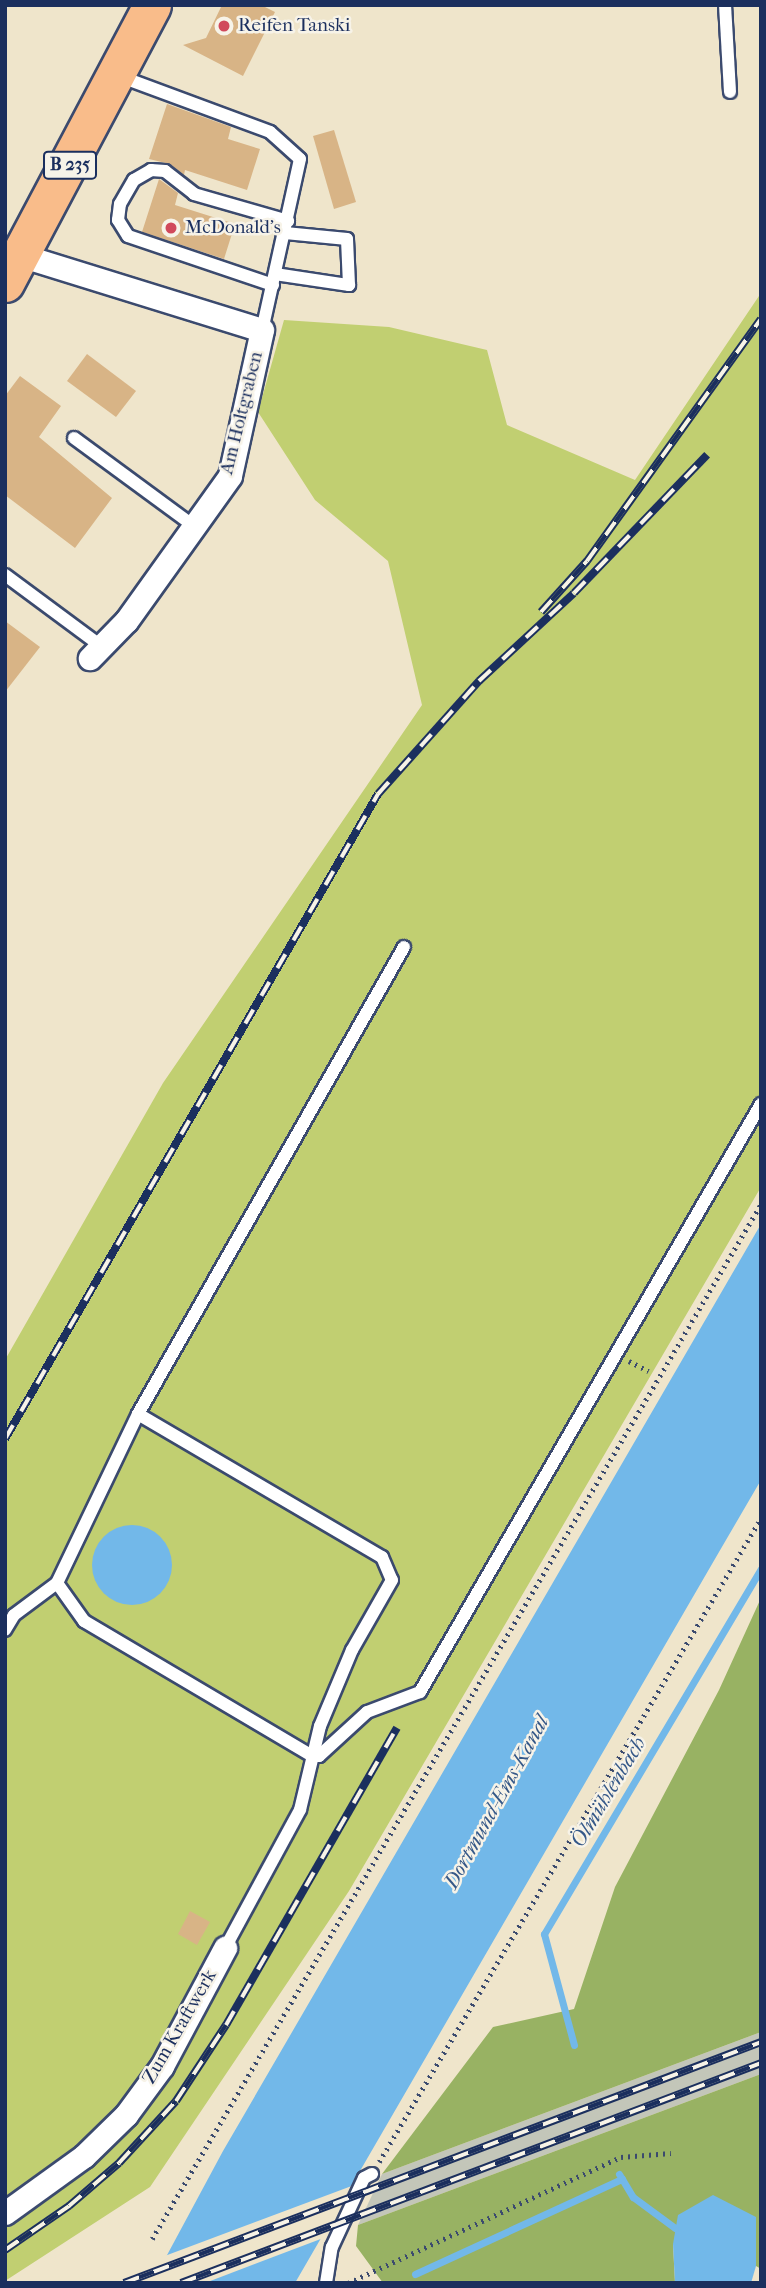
<!DOCTYPE html>
<meta charset="utf-8">
<style>
body{margin:0}
#map{position:relative;width:766px;height:2288px;overflow:hidden;background:#efe5cb;font-family:"IM FELL French Canon",serif}
div>[style]{position:absolute}
[style*='--x']{left:calc(var(--x)*1px);top:calc(var(--y)*1px);width:calc(var(--w)*1px);rotate:calc(var(--a)*1deg)}
.industrial>*{inset:0;background:#c3c6b9}
.green>*{inset:0;background:#c1cf71}
.forest>*{inset:0;background:#98b263}
.water>*{inset:0;background:#72b8e9}
.round{border-radius:50%}
.pier>*{inset:0;background:#efe5cb}
.stream>*{height:7px;margin:-3.5px;padding:0 3.5px;transform-origin:3.5px;border-radius:3.5px;background:#72b8e9}
.building>*{inset:0;background:#d8b486}
.path>*{height:4.5px;margin-top:-2.25px;transform-origin:0;background:repeating-linear-gradient(90deg,#3b4a6e 0 2px,transparent 0 7px)}
.roads{filter:drop-shadow(2px 0 #3b4a6e) drop-shadow(-2px 0 #3b4a6e) drop-shadow(0 2px #3b4a6e) drop-shadow(0 -2px #3b4a6e)}
.service>*{height:12px;margin:-6px;padding:0 6px;transform-origin:6px;border-radius:6px;background:#fff}
.minor>*{height:23px;margin:-11.5px;padding:0 11.5px;transform-origin:11.5px;border-radius:11.5px;background:#fff}
.primary>*{height:37px;margin:-18.5px;padding:0 18.5px;transform-origin:18.5px;border-radius:18.5px;background:#f9bc8a}
.rail>*{height:8px;margin-top:-4px;transform-origin:0;background:repeating-linear-gradient(90deg,#f7f3e8 0 16px,#1b2f5e 0 32px);box-sizing:border-box;border-block:2px solid #1b2f5e}
.dots>*{width:19px;height:19px;translate:-50% -50%;box-sizing:border-box;border:4px solid #f7f3e8;border-radius:50%}
span{translate:-50% -50%;white-space:nowrap;text-align:center;line-height:1.15;-webkit-text-stroke:5px #f7f3e8;paint-order:stroke}
.shield-label span{padding:2px 5px;background:#f7f3e8;border:2px solid;border-radius:5px;-webkit-text-stroke-width:0}
.shield-label{font-size:18px;color:#1b2f5e;font-weight:700}
.poi-label{font-size:19px;color:#1b2f5e}
.left{translate:0 -50%;text-align:left}
.street-label{font-size:19px;color:#1b2f5e}
.water-label{font-size:21px;color:#355888;font-style:italic}
.frame{position:absolute;inset:0;border:7px solid #1b2f5e;pointer-events:none}
</style>
<div id="map">
<div class="industrial">
<i style="clip-path:polygon(761px 2032px,761px 2074px,358px 2225px,382px 2174px)"></i>
</div>
<div class="green">
<i style="clip-path:polygon(761px 293px,761px 1187px,349px 1891px,150px 2187px,5px 2281px,5px 1360px,163px 1083px,422px 705px,388px 561px,315px 500px,258px 412px,284px 320px,389px 327px,487px 350px,507px 425px,635px 480px)"></i>
</div>
<div class="forest">
<i style="clip-path:polygon(761px 1598px,761px 2032px,382px 2174px,493px 2027px,574px 2009px,615px 1887px,719px 1690px)"></i>
<i style="clip-path:polygon(761px 2074px,761px 2269px,756px 2266px,756px 2217px,673px 2244px,675px 2283px,383px 2283px,356px 2246px,358px 2225px)"></i>
</div>
<div class="water">
<i style="clip-path:polygon(761px 1224px,761px 1480px,719px 1552px,295px 2283px,152px 2283px,223px 2151px)"></i>
<i class="round" style="left:92px;top:1525px;width:80px;height:80px"></i>
<i style="clip-path:polygon(713px 2195px,756px 2217px,756px 2266px,751px 2283px,675px 2283px,673px 2244px,678px 2215px)"></i>
</div>
<div class="pier">
<i style="clip-path:polygon(357px 2184px,326px 2237px,205px 2283px,149px 2283px,162px 2257px)"></i>
</div>
<div class="stream">
<i style="--x:574;--y:2045;--w:115;--a:-105.1"></i>
<i style="--x:544;--y:1934;--w:425;--a:-59.3"></i>
<i style="--x:619;--y:2174;--w:27;--a:59"></i>
<i style="--x:633;--y:2197;--w:52;--a:36.4"></i>
<i style="--x:415;--y:2274;--w:228;--a:-24.7"></i>
</div>
<div class="building">
<i style="clip-path:polygon(222px 5px,261px 5px,275px 12px,243px 76px,183px 45px,206px 38px)"></i>
<i style="clip-path:polygon(167px 104px,231px 127px,228px 139px,260px 149px,247px 190px,185px 170px,184px 175px,170px 164px,149px 159px)"></i>
<i style="clip-path:polygon(334px 130px,356px 202px,334px 209px,313px 136px)"></i>
<i style="clip-path:polygon(159px 179px,178px 193px,175px 205px,235px 224px,224px 259px,142px 232px)"></i>
<i style="clip-path:polygon(87px 354px,136px 391px,116px 417px,67px 381px)"></i>
<i style="clip-path:polygon(20px 376px,61px 406px,39px 437px,112px 498px,75px 548px,5px 495px,5px 396px)"></i>
<i style="clip-path:polygon(5px 621px,40px 647px,5px 692px)"></i>
<i style="clip-path:polygon(190px 1911px,210px 1922px,197px 1945px,178px 1934px)"></i>
</div>
<div class="path">
<i style="--x:629;--y:1361;--w:22;--a:27"></i>
<i style="--x:379;--y:2162;--w:749;--a:-59.32"></i>
<i style="--x:152;--y:2239;--w:1201;--a:-59.53"></i>
<i style="--x:348;--y:2283;--w:301;--a:-24.8"></i>
<i style="--x:621;--y:2157;--w:50;--a:-4.6"></i>
</div>
<div class="roads">
<div class="service">
<i style="--x:725;--y:5;--w:87;--a:86.7"></i>
<i style="--x:119;--y:76;--w:161;--a:20.3"></i>
<i style="--x:270;--y:132;--w:40;--a:42"></i>
<i style="--x:300;--y:159;--w:175;--a:102.5"></i>
<i style="--x:275;--y:274;--w:75;--a:8.5"></i>
<i style="--x:349;--y:285;--w:46;--a:-92.5"></i>
<i style="--x:347;--y:239;--w:62;--a:-174.5"></i>
<i style="--x:273;--y:285;--w:153;--a:-161.3"></i>
<i style="--x:128;--y:236;--w:19;--a:-122"></i>
<i style="--x:118;--y:220;--w:16;--a:-83"></i>
<i style="--x:120;--y:204;--w:28;--a:-60"></i>
<i style="--x:134;--y:180;--w:20;--a:-30"></i>
<i style="--x:151;--y:170;--w:14;--a:4"></i>
<i style="--x:165;--y:171;--w:37;--a:38"></i>
<i style="--x:194;--y:194;--w:98;--a:16"></i>
<i style="--x:74;--y:438;--w:149;--a:36.3"></i>
<i style="--x:5;--y:575;--w:119;--a:36.5"></i>
<i style="--x:404;--y:947;--w:537;--a:119.67"></i>
<i style="--x:138;--y:1414;--w:187;--a:115.6"></i>
<i style="--x:57;--y:1583;--w:47;--a:54.6"></i>
<i style="--x:84;--y:1621;--w:265;--a:30.6"></i>
<i style="--x:312;--y:1756;--w:7;--a:0"></i>
<i style="--x:319;--y:1756;--w:65;--a:-42.5"></i>
<i style="--x:367;--y:1712;--w:57;--a:-20.7"></i>
<i style="--x:420;--y:1692;--w:680;--a:-59.89"></i>
<i style="--x:138;--y:1414;--w:283;--a:30.4"></i>
<i style="--x:382;--y:1557;--w:25;--a:67"></i>
<i style="--x:392;--y:1580;--w:81;--a:119.7"></i>
<i style="--x:352;--y:1650;--w:82;--a:112.8"></i>
<i style="--x:320;--y:1726;--w:86;--a:103.4"></i>
<i style="--x:300;--y:1810;--w:157;--a:118.5"></i>
<i style="--x:5;--y:1630;--w:17;--a:-59"></i>
<i style="--x:14;--y:1615;--w:54;--a:-36.7"></i>
<i style="--x:326;--y:2283;--w:36;--a:-81"></i>
<i style="--x:332;--y:2247;--w:76;--a:-65.1"></i>
<i style="--x:364;--y:2178;--w:9;--a:-27"></i>
</div>
<div class="minor">
<i style="--x:23;--y:256;--w:250;--a:17.2"></i>
<i style="--x:262;--y:330;--w:149;--a:102.4"></i>
<i style="--x:230;--y:476;--w:178;--a:125.6"></i>
<i style="--x:126;--y:621;--w:52;--a:134.2"></i>
<i style="--x:5;--y:2213;--w:97;--a:-35.8"></i>
<i style="--x:84;--y:2156;--w:59;--a:-44.3"></i>
<i style="--x:126;--y:2115;--w:61;--a:-53.7"></i>
<i style="--x:162;--y:2066;--w:134;--a:-61.9"></i>
</div>
<div class="primary">
<i style="--x:5;--y:283;--w:314;--a:-62.1"></i>
</div>
</div>
<div class="rail">
<i style="--x:541;--y:612;--w:69;--a:-48"></i>
<i style="--x:587;--y:561;--w:298;--a:-54.3"></i>
<i style="--x:5;--y:1439;--w:745;--a:-59.96"></i>
<i style="--x:378;--y:794;--w:152;--a:-48.2"></i>
<i style="--x:479;--y:681;--w:129;--a:-42.8"></i>
<i style="--x:574;--y:593;--w:192;--a:-46.1"></i>
<i style="--x:5;--y:2250;--w:78;--a:-34.5"></i>
<i style="--x:69;--y:2206;--w:66;--a:-40.7"></i>
<i style="--x:119;--y:2163;--w:84;--a:-47.4"></i>
<i style="--x:176;--y:2101;--w:91;--a:-56.7"></i>
<i style="--x:226;--y:2025;--w:343;--a:-60.1"></i>
<i style="--x:124;--y:2283;--w:681;--a:-20.72"></i>
<i style="--x:181;--y:2283;--w:620;--a:-20.77"></i>
</div>
<div class="dots">
<i style="left:224px;top:26px;background:#d1495b"></i>
<i style="left:171px;top:228px;background:#d1495b"></i>
</div>
<div class="shield-label">
<span style="left:70px;top:165px">B 235</span>
</div>
<div class="poi-label">
<span class="left" style="left:238px;top:26px">Reifen Tanski</span>
<span class="left" style="left:185px;top:228px">McDonald's</span>
</div>
<div class="street-label">
<span style="left:242px;top:413px;rotate:-76deg">Am Holtgraben</span>
<span style="left:180px;top:2027px;rotate:-60deg">Zum Kraftwerk</span>
</div>
<div class="water-label">
<span style="left:608px;top:1792px;rotate:-59deg">Ölmühlenbach</span>
<span style="left:496px;top:1802px;rotate:-61deg">Dortmund-Ems-Kanal</span>
</div>
<div class="frame"></div>
</div>
